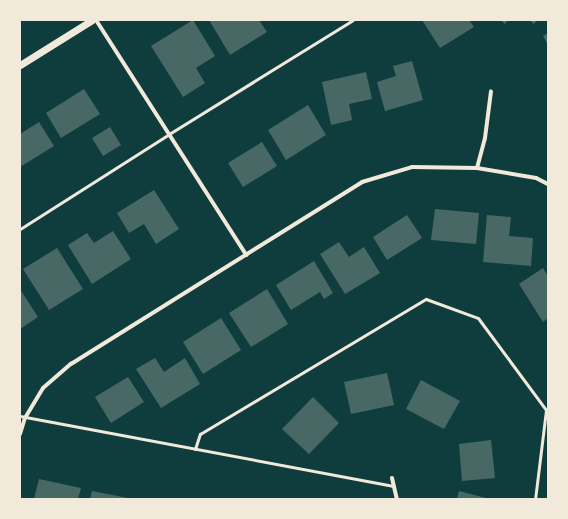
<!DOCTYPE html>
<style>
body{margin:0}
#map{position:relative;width:568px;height:519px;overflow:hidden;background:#0f3d3e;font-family:"Roboto Condensed",sans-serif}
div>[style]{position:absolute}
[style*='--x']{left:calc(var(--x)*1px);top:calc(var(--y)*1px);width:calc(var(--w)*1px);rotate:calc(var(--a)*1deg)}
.building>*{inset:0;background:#486865}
.service>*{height:3px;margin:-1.5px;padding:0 1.5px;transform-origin:1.5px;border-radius:1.5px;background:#f1e9da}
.minor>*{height:4px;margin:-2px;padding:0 2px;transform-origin:2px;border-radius:2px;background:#f1e9da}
.tertiary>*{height:7px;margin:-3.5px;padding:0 3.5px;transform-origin:3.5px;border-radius:3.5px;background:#f1e9da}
span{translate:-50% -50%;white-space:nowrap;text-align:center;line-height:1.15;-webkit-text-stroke:4px #f1e9da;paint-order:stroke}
.frame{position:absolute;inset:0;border:21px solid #f1e9da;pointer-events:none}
</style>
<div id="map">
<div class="building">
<i style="clip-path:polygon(193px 20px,215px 56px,196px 68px,205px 83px,183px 97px,151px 46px)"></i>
<i style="clip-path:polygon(209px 20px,259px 20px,267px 32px,230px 55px)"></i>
<i style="clip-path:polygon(422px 20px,469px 20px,474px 27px,440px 48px)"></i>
<i style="clip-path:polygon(500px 20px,508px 20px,505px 24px)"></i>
<i style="clip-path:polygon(529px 20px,537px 20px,534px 24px)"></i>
<i style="clip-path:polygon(548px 33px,548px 45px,543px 36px)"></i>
<i style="clip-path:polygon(412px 61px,423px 100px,385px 111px,377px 82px,396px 76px,393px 66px)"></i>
<i style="clip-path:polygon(366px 72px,372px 99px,349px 104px,352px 120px,331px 125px,322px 82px)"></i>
<i style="clip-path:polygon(84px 89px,100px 114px,61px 138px,46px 113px)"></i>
<i style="clip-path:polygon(308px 105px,326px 135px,286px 160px,268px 130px)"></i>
<i style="clip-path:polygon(39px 122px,54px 146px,20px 167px,20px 134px)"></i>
<i style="clip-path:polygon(110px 127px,121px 145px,103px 156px,92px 138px)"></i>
<i style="clip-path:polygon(262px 142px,277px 166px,243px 187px,228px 163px)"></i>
<i style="clip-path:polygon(154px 190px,179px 229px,156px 244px,144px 224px,129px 233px,117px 213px)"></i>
<i style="clip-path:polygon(435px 209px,479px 213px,476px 244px,431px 240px)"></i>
<i style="clip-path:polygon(407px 215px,422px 238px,387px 260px,373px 237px)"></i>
<i style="clip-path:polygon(487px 215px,511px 217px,509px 236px,533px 238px,531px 266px,483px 262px)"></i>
<i style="clip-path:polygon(113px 231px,131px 259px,92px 284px,68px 245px,87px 233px,94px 243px)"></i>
<i style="clip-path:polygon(339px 242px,349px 257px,364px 247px,380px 273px,345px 294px,320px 254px)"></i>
<i style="clip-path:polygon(57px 248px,83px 289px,49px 310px,23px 269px)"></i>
<i style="clip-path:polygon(314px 261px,333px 293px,324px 299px,320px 292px,291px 310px,276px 285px)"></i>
<i style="clip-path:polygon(543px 268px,548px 276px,548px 318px,543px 322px,519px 284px)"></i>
<i style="clip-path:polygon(20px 289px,38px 317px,20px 329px)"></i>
<i style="clip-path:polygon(267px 289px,288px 324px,251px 347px,229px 313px)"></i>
<i style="clip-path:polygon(221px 318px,241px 350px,203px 374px,183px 342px)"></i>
<i style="clip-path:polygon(155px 358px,164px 372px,185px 358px,200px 384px,161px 408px,136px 369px)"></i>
<i style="clip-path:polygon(387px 373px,394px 405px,351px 414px,344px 382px)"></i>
<i style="clip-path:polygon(128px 377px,144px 402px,111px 423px,95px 397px)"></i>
<i style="clip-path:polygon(421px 380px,460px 401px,444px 429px,406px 409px)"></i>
<i style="clip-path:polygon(313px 397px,339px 423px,309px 454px,282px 429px)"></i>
<i style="clip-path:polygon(491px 440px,495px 478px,462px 481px,459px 444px)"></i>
<i style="clip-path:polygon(39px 479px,81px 488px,78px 499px,34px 499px)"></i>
<i style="clip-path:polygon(92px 491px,128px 498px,128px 499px,90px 499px)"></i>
<i style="clip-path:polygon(459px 491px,486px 498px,486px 499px,457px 499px)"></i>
</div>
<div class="service">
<i style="--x:20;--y:229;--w:177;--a:-32.5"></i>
<i style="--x:169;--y:134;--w:216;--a:-31.8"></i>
<i style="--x:20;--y:416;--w:380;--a:10.6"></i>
<i style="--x:195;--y:449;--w:16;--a:-72"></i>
<i style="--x:200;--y:434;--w:263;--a:-30.9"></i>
<i style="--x:426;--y:299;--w:55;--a:20.1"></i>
<i style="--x:478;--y:318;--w:114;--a:53.5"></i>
<i style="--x:546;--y:410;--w:90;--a:97"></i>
</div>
<div class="minor">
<i style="--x:96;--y:20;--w:279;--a:57.4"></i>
<i style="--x:477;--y:168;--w:31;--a:-75"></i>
<i style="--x:485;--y:138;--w:47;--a:-82.7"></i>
<i style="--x:20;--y:434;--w:17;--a:-73"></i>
<i style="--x:25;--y:418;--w:35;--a:-59"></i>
<i style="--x:43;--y:388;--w:37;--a:-41"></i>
<i style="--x:71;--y:364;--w:343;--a:-32"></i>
<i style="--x:362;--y:182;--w:52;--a:-16.7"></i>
<i style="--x:412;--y:167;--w:65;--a:0.9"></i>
<i style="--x:477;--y:168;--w:60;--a:9.6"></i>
<i style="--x:536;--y:178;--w:13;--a:27"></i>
<i style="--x:392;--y:478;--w:22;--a:77"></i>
</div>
<div class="tertiary">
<i style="--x:20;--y:65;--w:85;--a:-32"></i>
</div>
<div class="frame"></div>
</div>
